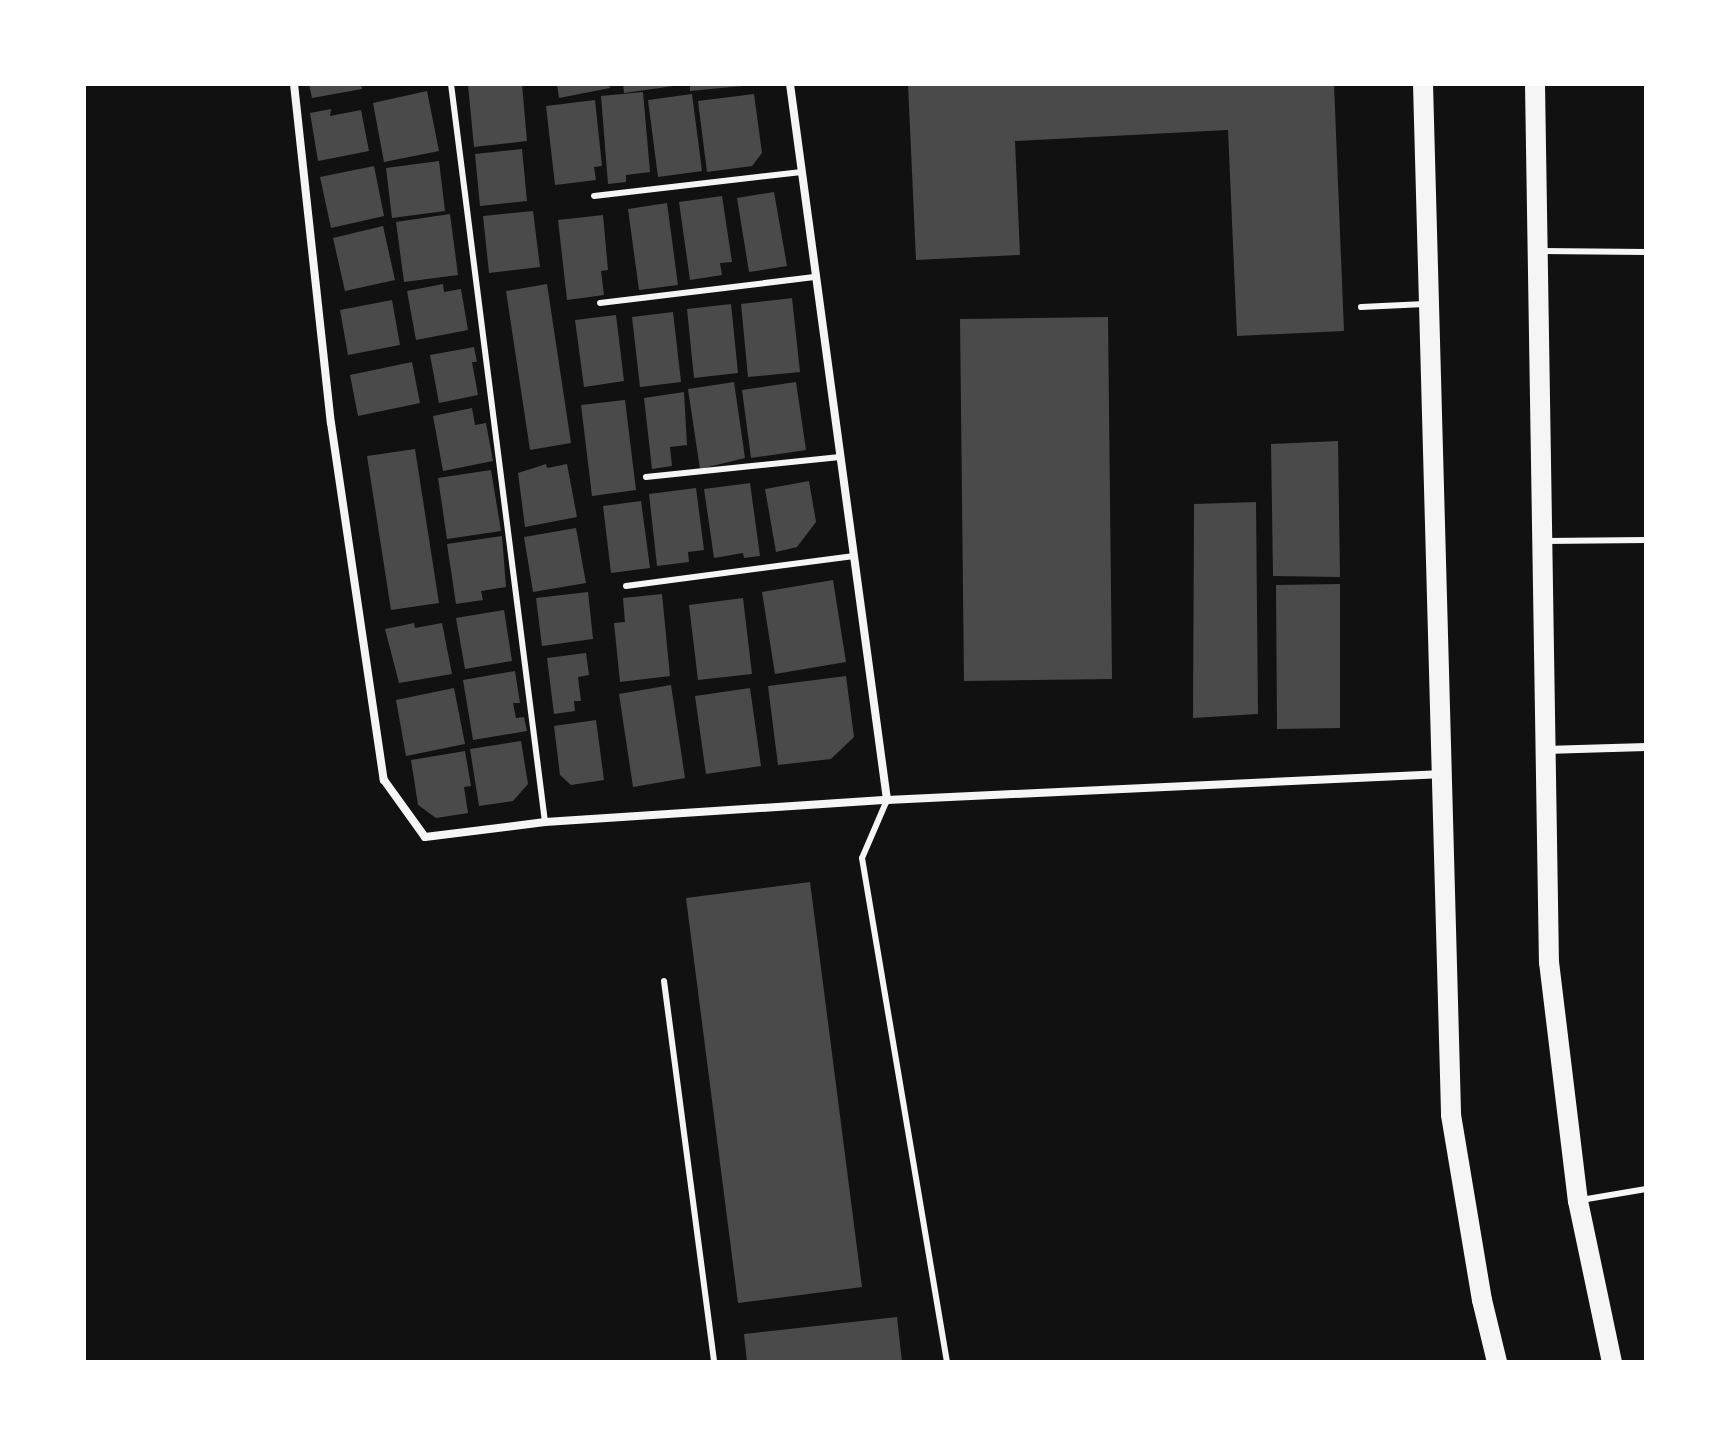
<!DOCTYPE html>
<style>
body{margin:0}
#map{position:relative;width:1730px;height:1446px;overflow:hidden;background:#111;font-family:"Varela Round",sans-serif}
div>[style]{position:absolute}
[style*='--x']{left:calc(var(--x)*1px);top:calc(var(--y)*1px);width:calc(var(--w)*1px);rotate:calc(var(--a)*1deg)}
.building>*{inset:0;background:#4a4a4a}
.service>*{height:6px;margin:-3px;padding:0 3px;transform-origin:3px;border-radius:3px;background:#f5f5f5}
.minor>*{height:8px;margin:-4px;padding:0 4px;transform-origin:4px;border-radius:4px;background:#f5f5f5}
.primary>*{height:20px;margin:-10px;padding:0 10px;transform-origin:10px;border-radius:10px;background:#f5f5f5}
span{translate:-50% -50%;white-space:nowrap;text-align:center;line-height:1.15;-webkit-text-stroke:6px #fff;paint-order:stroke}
.frame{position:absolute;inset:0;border:86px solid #fff;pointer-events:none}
</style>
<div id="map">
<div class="building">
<i style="clip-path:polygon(309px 84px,361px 84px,362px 89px,312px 98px)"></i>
<i style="clip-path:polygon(522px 84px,527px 141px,474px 147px,468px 85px)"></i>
<i style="clip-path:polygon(557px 84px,609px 84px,610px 88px,559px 98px)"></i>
<i style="clip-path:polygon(623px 84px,674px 84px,674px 86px,624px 93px)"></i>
<i style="clip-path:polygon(690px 84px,742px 84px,742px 86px,690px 91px)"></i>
<i style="clip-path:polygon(908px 84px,1334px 84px,1344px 331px,1237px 336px,1228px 130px,1015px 141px,1020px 255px,916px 260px)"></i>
<i style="clip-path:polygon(427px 91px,439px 151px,384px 162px,373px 103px)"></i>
<i style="clip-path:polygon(643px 92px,650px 172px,626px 175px,626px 182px,608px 184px,601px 96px)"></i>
<i style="clip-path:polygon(692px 94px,702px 171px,658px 177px,648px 100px)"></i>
<i style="clip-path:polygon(754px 94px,762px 153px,752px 166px,707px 172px,698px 101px)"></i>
<i style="clip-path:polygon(595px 100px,602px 166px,594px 167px,596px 180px,555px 185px,546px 106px)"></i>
<i style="clip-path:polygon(331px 109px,330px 116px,361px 110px,369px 151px,318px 161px,310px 113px)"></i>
<i style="clip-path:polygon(522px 149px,527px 201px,480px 206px,475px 154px)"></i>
<i style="clip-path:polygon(439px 161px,445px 211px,392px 218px,386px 168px)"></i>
<i style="clip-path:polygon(374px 166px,384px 216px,331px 228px,320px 177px)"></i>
<i style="clip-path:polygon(774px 192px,787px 266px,749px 272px,737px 198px)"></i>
<i style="clip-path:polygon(722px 196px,732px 262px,720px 263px,722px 275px,690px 280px,679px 202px)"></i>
<i style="clip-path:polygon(667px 203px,678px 285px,639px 290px,628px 209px)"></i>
<i style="clip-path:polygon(533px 211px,540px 267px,489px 273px,483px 216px)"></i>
<i style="clip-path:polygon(450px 214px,458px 275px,404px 282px,396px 222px)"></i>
<i style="clip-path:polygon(603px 215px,608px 270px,601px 271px,604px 295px,567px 300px,558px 220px)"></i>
<i style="clip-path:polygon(383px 226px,395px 280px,345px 291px,333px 238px)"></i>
<i style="clip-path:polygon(443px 284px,444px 292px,461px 289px,468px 330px,416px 340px,407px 291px)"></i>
<i style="clip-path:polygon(547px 284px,571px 443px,530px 450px,506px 291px)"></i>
<i style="clip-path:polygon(792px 298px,800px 372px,748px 377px,741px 304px)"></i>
<i style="clip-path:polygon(392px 300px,400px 345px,348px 355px,340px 310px)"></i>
<i style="clip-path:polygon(731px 304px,738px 373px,694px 378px,687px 309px)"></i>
<i style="clip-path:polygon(673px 312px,681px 382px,640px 387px,632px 317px)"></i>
<i style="clip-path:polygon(616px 315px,624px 381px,584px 387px,575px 320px)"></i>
<i style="clip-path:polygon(1108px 317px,1112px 679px,964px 681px,960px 319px)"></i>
<i style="clip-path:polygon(474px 347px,477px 362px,472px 362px,478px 395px,439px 403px,430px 355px)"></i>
<i style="clip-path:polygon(412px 362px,420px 403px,358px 416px,350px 375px)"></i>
<i style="clip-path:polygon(734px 382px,745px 458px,700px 469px,688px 389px)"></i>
<i style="clip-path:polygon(796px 382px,806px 450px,751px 458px,742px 390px)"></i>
<i style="clip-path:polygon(684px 392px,687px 445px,670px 447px,672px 466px,652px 469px,644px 398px)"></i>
<i style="clip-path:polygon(625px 400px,636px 490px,592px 496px,581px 405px)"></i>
<i style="clip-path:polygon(472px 408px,475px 425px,486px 423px,493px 461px,443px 471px,433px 416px)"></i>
<i style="clip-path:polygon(1338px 441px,1340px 577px,1273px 576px,1271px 444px)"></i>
<i style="clip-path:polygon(415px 449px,439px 603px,391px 610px,367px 456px)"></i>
<i style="clip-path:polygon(546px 464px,547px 468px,567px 464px,577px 517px,525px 527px,518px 473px)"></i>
<i style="clip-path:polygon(491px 470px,501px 531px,447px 539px,438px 478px)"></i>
<i style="clip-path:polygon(809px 481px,816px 522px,797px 547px,776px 552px,765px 489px)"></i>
<i style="clip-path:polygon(750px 483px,760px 556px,744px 558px,743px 553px,714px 558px,704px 489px)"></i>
<i style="clip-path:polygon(696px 488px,704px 550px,688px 552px,689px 562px,657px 566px,649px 494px)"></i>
<i style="clip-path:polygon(641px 501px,650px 568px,611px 573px,603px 506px)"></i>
<i style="clip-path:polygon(1256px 502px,1258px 714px,1193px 718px,1194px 504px)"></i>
<i style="clip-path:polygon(576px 528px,586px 583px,533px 592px,524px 537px)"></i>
<i style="clip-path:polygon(502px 536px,506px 587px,481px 591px,483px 600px,456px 604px,447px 544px)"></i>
<i style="clip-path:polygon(833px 580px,846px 662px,775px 674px,762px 592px)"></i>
<i style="clip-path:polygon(1340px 584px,1340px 728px,1277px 729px,1276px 585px)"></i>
<i style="clip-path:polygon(588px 592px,593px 639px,542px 646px,536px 598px)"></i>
<i style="clip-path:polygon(662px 594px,670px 676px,620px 682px,614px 623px,625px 622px,623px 598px)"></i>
<i style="clip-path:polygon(743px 598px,752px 674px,698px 680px,689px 605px)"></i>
<i style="clip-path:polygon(504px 610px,512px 661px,465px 669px,456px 618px)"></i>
<i style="clip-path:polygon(414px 623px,415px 628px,442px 623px,452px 674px,399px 683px,385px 629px)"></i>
<i style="clip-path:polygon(586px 653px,589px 675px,578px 677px,581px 701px,574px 701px,575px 711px,554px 714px,547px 658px)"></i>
<i style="clip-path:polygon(515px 671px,520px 703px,513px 703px,516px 718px,524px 717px,527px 731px,473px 740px,463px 680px)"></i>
<i style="clip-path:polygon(846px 676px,854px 737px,831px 759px,778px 765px,768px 686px)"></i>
<i style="clip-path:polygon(671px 685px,685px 778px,633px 787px,619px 694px)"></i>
<i style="clip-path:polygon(454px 688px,465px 744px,406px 756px,396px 700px)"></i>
<i style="clip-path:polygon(750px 688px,761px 766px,706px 774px,695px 696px)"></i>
<i style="clip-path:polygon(596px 720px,604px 780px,571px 785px,560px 775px,554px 726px)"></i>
<i style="clip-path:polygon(521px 741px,528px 784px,513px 801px,479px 806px,470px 749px)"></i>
<i style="clip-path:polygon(465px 751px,471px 786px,464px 787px,468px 813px,436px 818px,418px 805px,411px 760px)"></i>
<i style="clip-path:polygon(810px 882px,862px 1287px,738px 1303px,686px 898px)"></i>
<i style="clip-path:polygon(897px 1317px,902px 1362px,747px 1362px,744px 1334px)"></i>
</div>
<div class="service">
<i style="--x:451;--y:84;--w:744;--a:82.74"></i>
<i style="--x:594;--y:196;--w:209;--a:-6.6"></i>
<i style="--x:1541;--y:251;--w:105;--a:0.5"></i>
<i style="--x:600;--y:303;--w:218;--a:-6.9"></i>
<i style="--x:1361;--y:307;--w:64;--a:-2.7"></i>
<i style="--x:646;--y:477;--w:195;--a:-5.9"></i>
<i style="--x:1545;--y:541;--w:101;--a:-0.6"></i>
<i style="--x:626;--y:586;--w:230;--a:-7.5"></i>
<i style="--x:887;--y:800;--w:63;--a:113.3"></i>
<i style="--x:862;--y:858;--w:511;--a:80.43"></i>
<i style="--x:664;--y:981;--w:384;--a:82.5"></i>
<i style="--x:1581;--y:1200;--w:66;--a:-9.6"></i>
</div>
<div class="minor">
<i style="--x:294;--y:84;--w:341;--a:83.8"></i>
<i style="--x:331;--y:423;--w:361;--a:81.6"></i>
<i style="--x:384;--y:780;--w:70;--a:54.3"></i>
<i style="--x:425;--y:837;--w:121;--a:-7.1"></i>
<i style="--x:545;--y:822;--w:343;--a:-3.7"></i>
<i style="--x:887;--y:800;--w:557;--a:-2.68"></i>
<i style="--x:790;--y:84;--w:723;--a:82.28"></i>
<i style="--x:1545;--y:750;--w:101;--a:-1.7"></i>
</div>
<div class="primary">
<i style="--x:1423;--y:84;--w:1031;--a:88.44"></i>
<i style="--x:1451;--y:1115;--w:188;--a:80.5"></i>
<i style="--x:1482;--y:1300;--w:64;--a:76.4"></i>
<i style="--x:1535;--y:84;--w:878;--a:89.09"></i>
<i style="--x:1549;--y:962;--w:241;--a:83.1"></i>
<i style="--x:1578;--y:1201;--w:165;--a:78.1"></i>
</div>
<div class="frame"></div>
</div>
